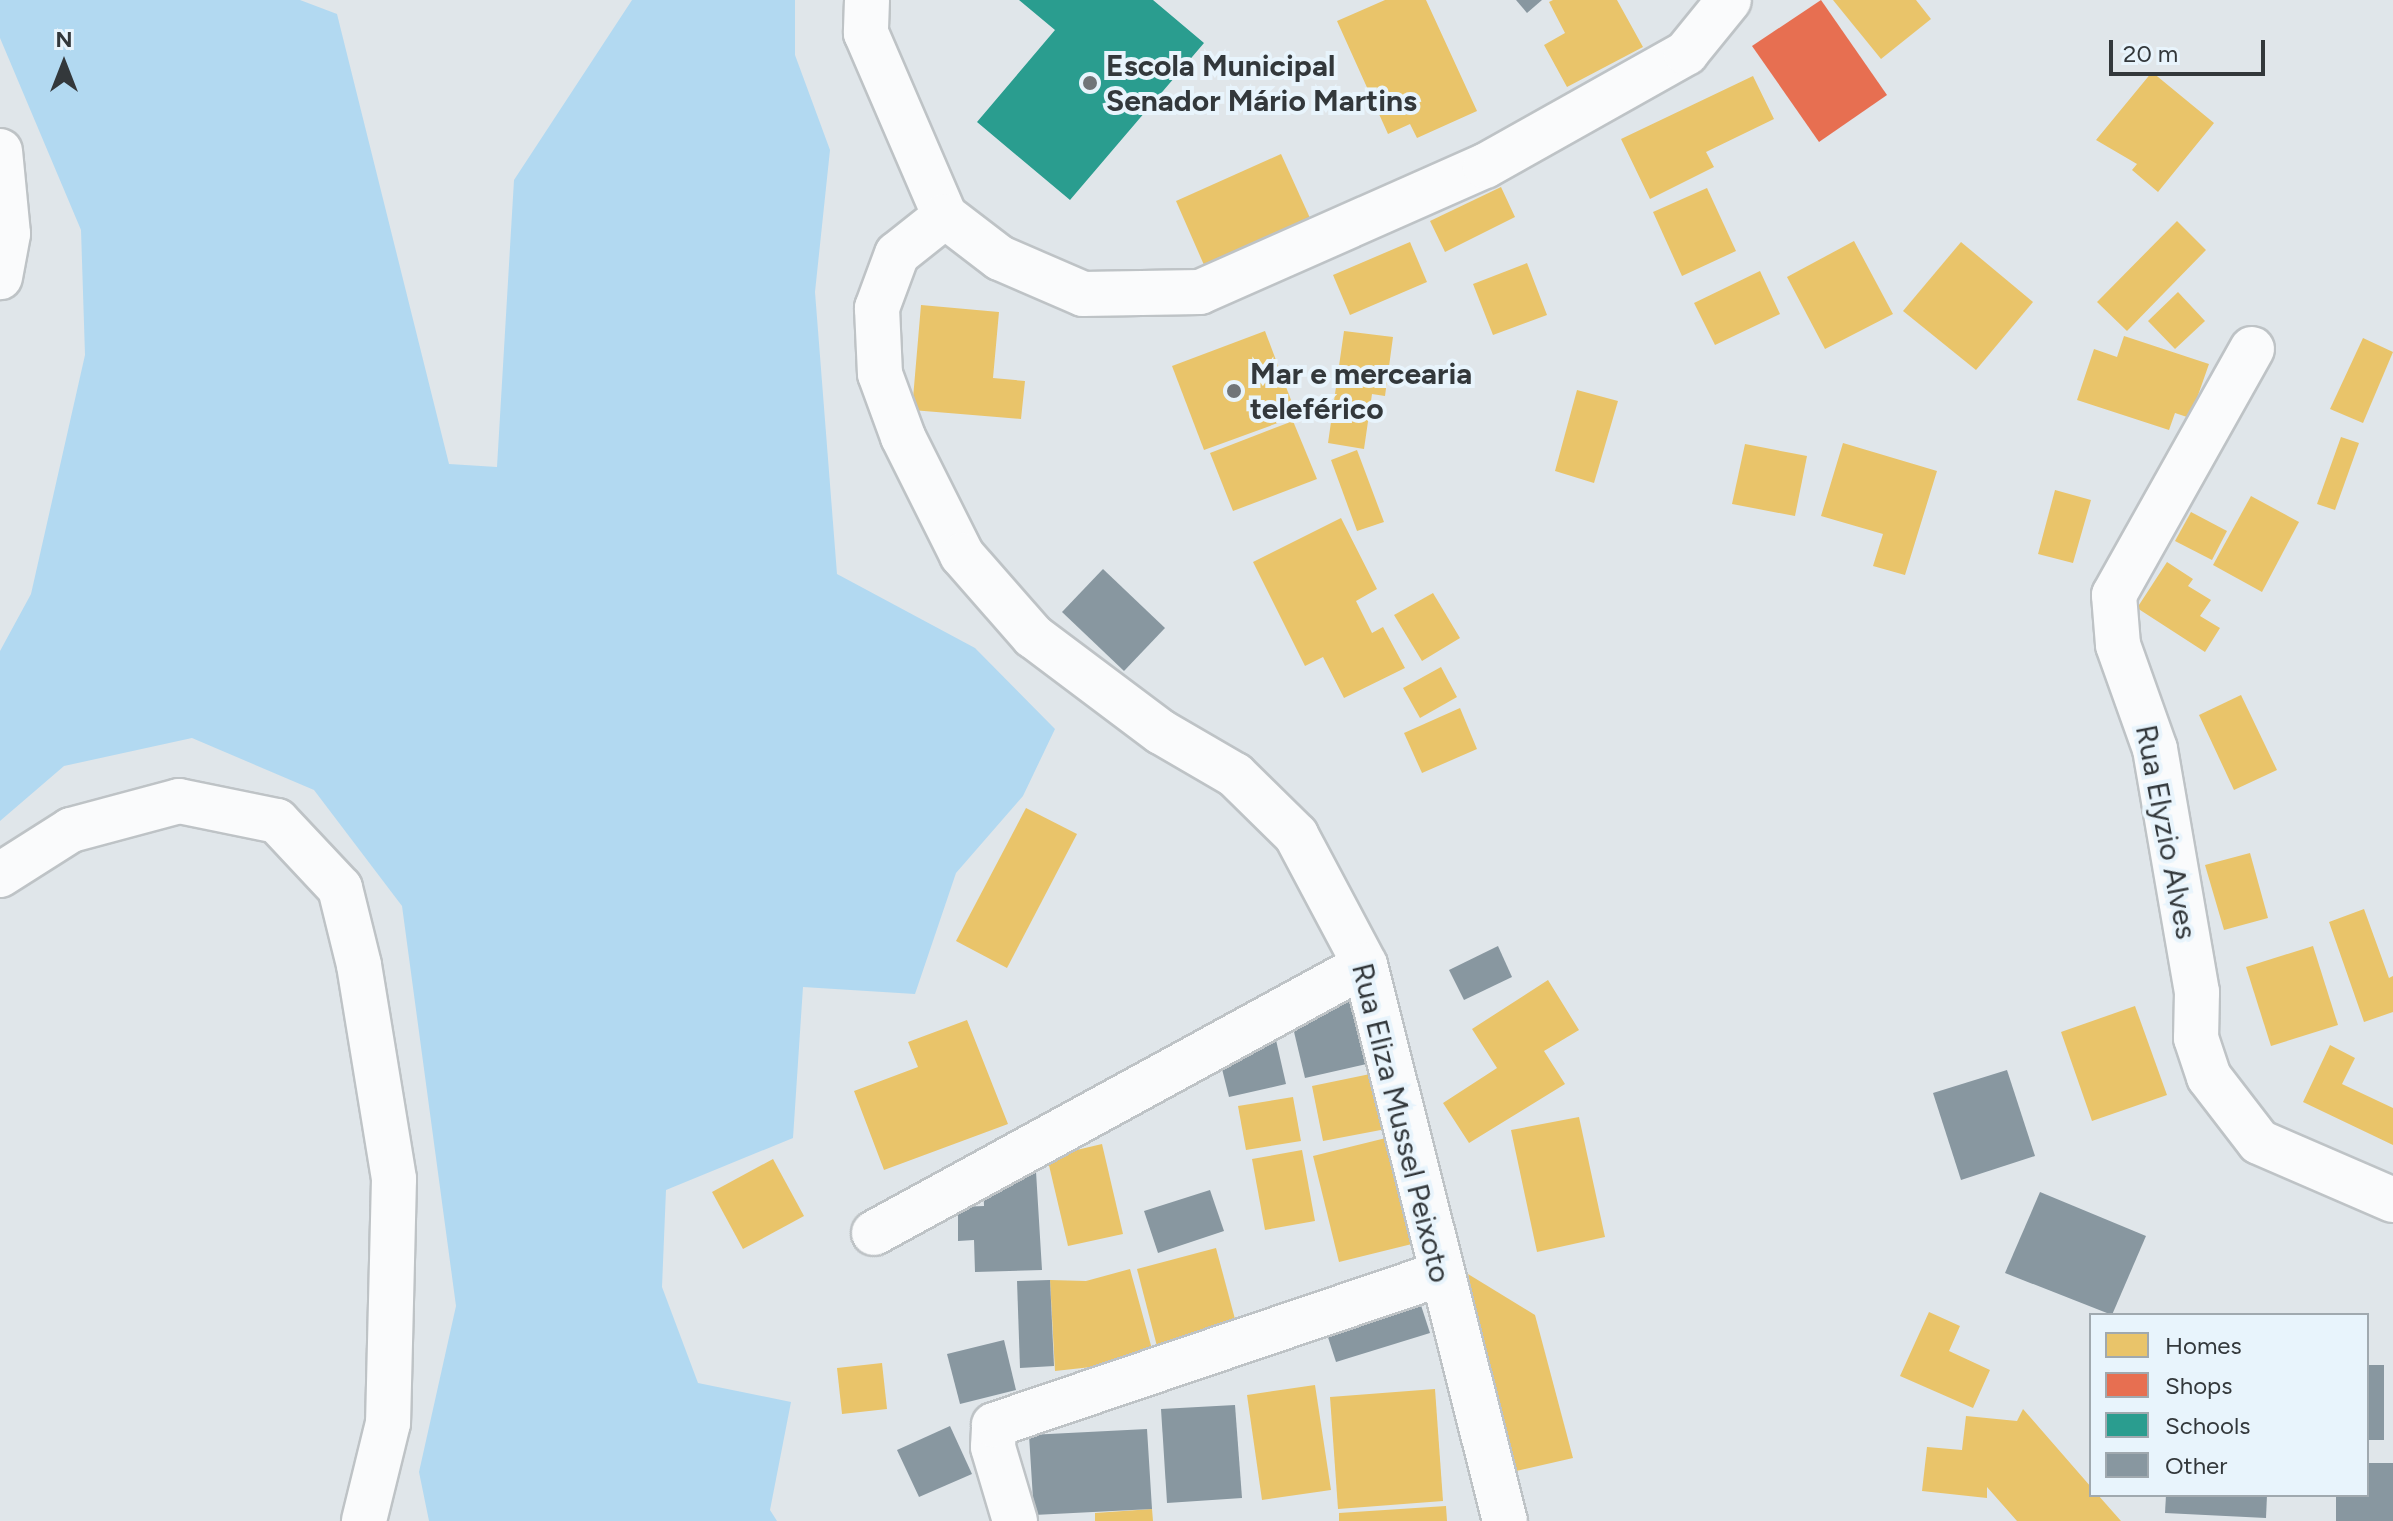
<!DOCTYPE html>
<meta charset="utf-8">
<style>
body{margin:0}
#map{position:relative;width:2393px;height:1521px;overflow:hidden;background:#e0e6ea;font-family:Figtree,sans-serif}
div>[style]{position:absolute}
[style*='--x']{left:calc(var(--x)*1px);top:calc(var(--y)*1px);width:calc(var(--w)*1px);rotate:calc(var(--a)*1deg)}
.green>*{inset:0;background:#b2d9f1}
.homes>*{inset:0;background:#e9c46a}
.shops>*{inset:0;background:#e76f51}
.schools>*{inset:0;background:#2a9d8f}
.building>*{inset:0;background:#8897a0}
.roads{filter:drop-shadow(2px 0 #bec3c6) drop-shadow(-2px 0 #bec3c6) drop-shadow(0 2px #bec3c6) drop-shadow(0 -2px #bec3c6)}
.minor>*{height:44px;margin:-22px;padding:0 22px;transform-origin:22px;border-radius:22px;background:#fafbfc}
.dots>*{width:22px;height:22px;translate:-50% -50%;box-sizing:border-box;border:4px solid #e8f4fc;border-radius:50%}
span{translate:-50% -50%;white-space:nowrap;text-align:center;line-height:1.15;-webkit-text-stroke:8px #e8f4fc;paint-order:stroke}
.poi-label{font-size:30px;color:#33383b;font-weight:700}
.left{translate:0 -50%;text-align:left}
.street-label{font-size:30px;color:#33383b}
.legend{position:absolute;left:2089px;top:1313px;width:280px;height:184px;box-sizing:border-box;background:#e8f4fc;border:2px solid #a0a9af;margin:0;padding:10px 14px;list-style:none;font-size:24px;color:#33383b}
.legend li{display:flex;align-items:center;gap:16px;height:40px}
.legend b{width:40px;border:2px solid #a0a9af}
.north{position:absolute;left:24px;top:24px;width:80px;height:80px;-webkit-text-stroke:6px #e8f4fc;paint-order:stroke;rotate:0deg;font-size:22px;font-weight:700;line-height:32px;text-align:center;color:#33383b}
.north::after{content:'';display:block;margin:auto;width:28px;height:36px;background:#33383b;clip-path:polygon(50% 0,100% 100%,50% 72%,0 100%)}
.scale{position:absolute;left:2109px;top:40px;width:156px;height:36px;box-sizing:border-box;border:4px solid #33383b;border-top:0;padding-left:10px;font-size:24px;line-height:28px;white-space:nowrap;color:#33383b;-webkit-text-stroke:6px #e8f4fc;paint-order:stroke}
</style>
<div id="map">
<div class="green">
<i style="clip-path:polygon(0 0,300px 0,337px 14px,449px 464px,497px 467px,514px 180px,632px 0,795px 0,795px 55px,830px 150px,815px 292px,837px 574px,975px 648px,1055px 729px,1023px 796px,956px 873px,915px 994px,803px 987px,793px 1138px,666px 1190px,662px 1287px,698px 1383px,791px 1402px,770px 1510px,777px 1521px,429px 1521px,419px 1472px,456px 1306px,402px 906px,314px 790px,192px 738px,64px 766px,0 821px,0 651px,31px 594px,85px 355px,81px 230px,0 38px)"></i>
</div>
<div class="homes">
<i style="clip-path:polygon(1385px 0,1426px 0,1477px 111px,1417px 138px,1410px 124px,1388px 134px,1337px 21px)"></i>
<i style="clip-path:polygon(1553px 0,1617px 0,1643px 47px,1567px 87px,1544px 45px,1565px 33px,1549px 2px)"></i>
<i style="clip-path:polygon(1833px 0,1916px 0,1931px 19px,1881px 59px)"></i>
<i style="clip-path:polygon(2152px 72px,2214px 123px,2158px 192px,2132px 170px,2137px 164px,2096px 140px)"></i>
<i style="clip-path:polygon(1753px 76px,1774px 119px,1706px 152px,1714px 167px,1650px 199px,1621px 139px)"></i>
<i style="clip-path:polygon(1281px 154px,1310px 218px,1204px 265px,1176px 201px)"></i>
<i style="clip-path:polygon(1501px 187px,1515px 217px,1445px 252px,1430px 221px)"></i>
<i style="clip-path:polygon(1707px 188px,1736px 251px,1682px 276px,1653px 212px)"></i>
<i style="clip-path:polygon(2177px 221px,2206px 250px,2127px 331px,2097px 302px)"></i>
<i style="clip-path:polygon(1854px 241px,1893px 314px,1825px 349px,1787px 277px)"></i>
<i style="clip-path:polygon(1410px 242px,1427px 282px,1350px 315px,1333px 275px)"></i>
<i style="clip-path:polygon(1961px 242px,2033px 302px,1976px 370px,1903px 311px)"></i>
<i style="clip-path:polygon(1527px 263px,1547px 315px,1493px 335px,1473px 284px)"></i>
<i style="clip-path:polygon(1760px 271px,1780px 314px,1715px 345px,1694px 303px)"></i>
<i style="clip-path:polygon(2178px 292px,2205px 321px,2175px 349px,2148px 321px)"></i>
<i style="clip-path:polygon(921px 305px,999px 312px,993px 378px,1025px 381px,1021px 419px,912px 410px)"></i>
<i style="clip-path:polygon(1265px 331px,1297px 416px,1204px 450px,1172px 366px)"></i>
<i style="clip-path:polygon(1344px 331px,1393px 337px,1385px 396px,1372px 394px,1364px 449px,1328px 443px)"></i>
<i style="clip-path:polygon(2124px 336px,2209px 364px,2190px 418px,2175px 413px,2169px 430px,2077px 400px,2094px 349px,2117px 357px)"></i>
<i style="clip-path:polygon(2363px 338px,2393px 352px,2363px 423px,2330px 409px)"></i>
<i style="clip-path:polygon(1577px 390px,1618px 401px,1594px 483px,1555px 471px)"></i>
<i style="clip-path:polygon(1293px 421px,1317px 479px,1233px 511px,1210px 453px)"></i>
<i style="clip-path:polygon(2341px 437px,2359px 443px,2335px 510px,2317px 504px)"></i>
<i style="clip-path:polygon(1843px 443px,1937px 471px,1905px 575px,1873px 566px,1883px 534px,1821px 516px)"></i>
<i style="clip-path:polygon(1745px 444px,1807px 456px,1795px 516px,1732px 504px)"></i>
<i style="clip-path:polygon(1357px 450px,1384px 522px,1357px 531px,1331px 460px)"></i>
<i style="clip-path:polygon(2055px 490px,2091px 500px,2073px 563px,2038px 554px)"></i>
<i style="clip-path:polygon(2251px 496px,2299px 522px,2262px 592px,2213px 565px)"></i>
<i style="clip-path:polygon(2191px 512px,2227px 531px,2212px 560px,2175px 541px)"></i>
<i style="clip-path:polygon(1341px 518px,1377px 589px,1356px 601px,1372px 633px,1383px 627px,1405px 668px,1344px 698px,1323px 657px,1305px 666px,1253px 562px)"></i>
<i style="clip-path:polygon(2167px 562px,2193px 579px,2188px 586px,2211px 600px,2200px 616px,2220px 628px,2205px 652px,2137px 608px)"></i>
<i style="clip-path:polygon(1433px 593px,1460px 638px,1422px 661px,1394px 615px)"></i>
<i style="clip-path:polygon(1441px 667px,1457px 697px,1420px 718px,1403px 688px)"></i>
<i style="clip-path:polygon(2241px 695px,2277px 770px,2234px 790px,2199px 715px)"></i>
<i style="clip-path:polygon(1460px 708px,1477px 749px,1422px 773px,1404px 733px)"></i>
<i style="clip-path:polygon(1026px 808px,1077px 834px,1007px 968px,956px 941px)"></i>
<i style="clip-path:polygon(2250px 853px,2268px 918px,2224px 930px,2205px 865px)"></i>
<i style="clip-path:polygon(2364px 909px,2389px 978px,2393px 976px,2393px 1012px,2364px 1022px,2329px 922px)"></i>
<i style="clip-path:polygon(2313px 946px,2338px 1025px,2271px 1046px,2246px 967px)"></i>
<i style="clip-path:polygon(1548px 980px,1579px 1030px,1544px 1051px,1565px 1084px,1469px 1143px,1443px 1103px,1497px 1068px,1472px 1029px)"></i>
<i style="clip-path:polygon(2135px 1006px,2167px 1095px,2092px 1121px,2061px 1032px)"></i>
<i style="clip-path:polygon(967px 1020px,1008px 1124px,884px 1170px,854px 1091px,918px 1067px,908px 1042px)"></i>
<i style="clip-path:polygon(2330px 1045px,2355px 1058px,2342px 1084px,2393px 1108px,2393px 1145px,2303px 1102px)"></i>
<i style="clip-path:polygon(1375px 1073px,1386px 1129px,1323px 1141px,1312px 1086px)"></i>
<i style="clip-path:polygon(1293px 1097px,1301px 1141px,1246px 1150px,1238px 1106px)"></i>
<i style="clip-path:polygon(1579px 1117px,1605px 1237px,1537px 1252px,1511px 1130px)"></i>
<i style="clip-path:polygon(1390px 1137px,1416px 1243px,1339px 1262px,1313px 1156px)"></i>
<i style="clip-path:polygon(1102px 1144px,1123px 1234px,1068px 1246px,1047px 1157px)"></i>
<i style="clip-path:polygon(1302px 1150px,1315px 1221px,1265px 1230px,1252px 1159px)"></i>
<i style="clip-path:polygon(773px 1159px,804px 1216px,743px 1249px,712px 1192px)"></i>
<i style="clip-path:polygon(1216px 1248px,1239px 1334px,1159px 1354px,1137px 1269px)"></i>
<i style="clip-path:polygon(1130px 1269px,1155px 1360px,1055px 1371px,1050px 1280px,1086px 1281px)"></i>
<i style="clip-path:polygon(1468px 1274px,1535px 1315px,1573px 1458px,1512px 1472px)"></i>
<i style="clip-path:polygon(1929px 1312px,1960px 1326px,1949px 1351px,1990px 1370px,1973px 1408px,1900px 1376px)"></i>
<i style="clip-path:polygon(882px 1363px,887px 1409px,842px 1414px,837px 1368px)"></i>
<i style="clip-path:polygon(1315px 1385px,1331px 1490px,1262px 1500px,1247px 1395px)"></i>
<i style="clip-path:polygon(1435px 1389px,1443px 1501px,1338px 1509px,1330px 1397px)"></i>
<i style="clip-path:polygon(2023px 1409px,2091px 1487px,2091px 1495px,2098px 1495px,2121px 1521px,2017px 1521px,1987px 1487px,1987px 1498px,1922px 1491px,1927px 1447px,1962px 1450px,1966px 1416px,2017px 1421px)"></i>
<i style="clip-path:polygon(1446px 1506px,1447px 1521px,1339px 1521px,1339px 1513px)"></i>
<i style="clip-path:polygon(1152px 1509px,1153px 1521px,1095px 1521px,1095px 1513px)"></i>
</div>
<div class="shops">
<i style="clip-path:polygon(1821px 0,1887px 95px,1819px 142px,1752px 46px)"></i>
</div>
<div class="schools">
<i style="clip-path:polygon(1019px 0,1153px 0,1204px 43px,1070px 200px,977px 122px,1055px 30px)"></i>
</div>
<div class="building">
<i style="clip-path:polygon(1516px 0,1542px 0,1527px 13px)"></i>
<i style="clip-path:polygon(1103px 569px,1165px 628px,1124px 671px,1062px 612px)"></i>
<i style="clip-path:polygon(1498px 946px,1512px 977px,1464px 1000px,1449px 970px)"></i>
<i style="clip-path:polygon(1354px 984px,1371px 1063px,1305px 1078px,1290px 1015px)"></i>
<i style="clip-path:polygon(1276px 1040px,1286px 1084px,1229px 1097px,1218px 1053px)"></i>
<i style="clip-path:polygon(2007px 1070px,2035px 1156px,1961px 1180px,1933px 1093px)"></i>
<i style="clip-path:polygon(1035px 1155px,1042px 1270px,975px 1272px,974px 1240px,958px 1241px,958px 1207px,984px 1206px,983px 1181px)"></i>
<i style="clip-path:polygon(1210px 1190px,1224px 1231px,1158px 1253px,1144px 1211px)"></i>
<i style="clip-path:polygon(2040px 1192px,2146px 1236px,2112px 1315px,2005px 1273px)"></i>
<i style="clip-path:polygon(1050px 1280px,1054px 1366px,1020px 1368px,1017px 1281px)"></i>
<i style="clip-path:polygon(1417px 1293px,1430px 1333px,1336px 1362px,1323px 1322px)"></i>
<i style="clip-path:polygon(1004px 1340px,1016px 1390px,960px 1404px,947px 1354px)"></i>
<i style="clip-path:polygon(2367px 1365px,2384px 1365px,2384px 1440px,2367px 1440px)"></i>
<i style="clip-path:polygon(1235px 1405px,1242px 1498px,1167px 1503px,1161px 1409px)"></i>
<i style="clip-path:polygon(950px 1426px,972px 1474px,919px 1497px,897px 1450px)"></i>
<i style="clip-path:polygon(1147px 1429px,1152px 1509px,1034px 1515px,1029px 1435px)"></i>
<i style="clip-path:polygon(2367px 1463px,2393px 1463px,2393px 1521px,2336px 1521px,2336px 1495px,2367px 1495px)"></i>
<i style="clip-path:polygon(2166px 1495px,2267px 1495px,2266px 1518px,2165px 1513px)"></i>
</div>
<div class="roads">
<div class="minor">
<i style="--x:867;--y:0;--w:33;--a:92"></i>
<i style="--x:866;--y:33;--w:199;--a:66.7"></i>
<i style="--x:945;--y:216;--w:69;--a:37.4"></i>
<i style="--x:1000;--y:258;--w:90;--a:23.4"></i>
<i style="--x:1083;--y:294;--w:117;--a:-1"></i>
<i style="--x:1200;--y:292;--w:312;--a:-23.9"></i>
<i style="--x:1485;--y:166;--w:231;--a:-29.3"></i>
<i style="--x:1686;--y:53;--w:68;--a:-50.9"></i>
<i style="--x:0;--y:151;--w:83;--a:84.5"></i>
<i style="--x:8;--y:234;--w:44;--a:100.5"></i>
<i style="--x:945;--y:216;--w:61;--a:141.6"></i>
<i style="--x:897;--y:254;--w:58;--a:110.3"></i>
<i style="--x:877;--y:308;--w:66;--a:87.4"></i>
<i style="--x:880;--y:374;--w:67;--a:69.9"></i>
<i style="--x:903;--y:437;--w:132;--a:63.4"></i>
<i style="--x:962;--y:555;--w:108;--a:48.8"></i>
<i style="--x:1033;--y:636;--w:160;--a:36.9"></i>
<i style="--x:1161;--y:732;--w:86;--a:30.2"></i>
<i style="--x:1235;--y:775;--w:86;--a:44.5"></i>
<i style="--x:1296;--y:835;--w:147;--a:62"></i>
<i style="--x:1365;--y:965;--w:573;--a:75.87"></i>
<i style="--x:2252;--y:349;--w:282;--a:119.3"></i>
<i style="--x:2114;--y:595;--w:50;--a:85.4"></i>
<i style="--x:2118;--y:645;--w:110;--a:70.4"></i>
<i style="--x:2155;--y:749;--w:247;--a:80.2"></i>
<i style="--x:2197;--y:992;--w:46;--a:91.2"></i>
<i style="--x:2196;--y:1038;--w:41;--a:71.6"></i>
<i style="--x:2209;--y:1077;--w:82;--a:52.4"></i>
<i style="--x:2259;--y:1142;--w:146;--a:23.4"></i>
<i style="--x:0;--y:875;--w:84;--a:-32.4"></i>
<i style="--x:71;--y:830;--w:112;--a:-15"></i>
<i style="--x:179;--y:801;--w:100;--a:11.5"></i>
<i style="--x:277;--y:821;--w:92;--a:46.8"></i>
<i style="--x:340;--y:888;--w:79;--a:76.1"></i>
<i style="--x:359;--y:965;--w:217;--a:80.7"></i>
<i style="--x:394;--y:1179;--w:244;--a:91.4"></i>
<i style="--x:388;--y:1423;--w:101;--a:103.8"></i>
<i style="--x:874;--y:1233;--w:559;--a:-28.63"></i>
<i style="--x:1015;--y:1521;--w:77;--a:-106.6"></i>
<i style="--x:993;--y:1447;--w:22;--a:-87"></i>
<i style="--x:994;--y:1425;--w:470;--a:-18.7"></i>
</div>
</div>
<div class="dots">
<i style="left:1090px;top:83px;background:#707578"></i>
<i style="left:1234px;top:391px;background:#707578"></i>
</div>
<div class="poi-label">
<span class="left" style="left:1106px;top:83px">Escola Municipal<br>Senador Mário Martins</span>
<span class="left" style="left:1250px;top:391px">Mar e mercearia<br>teleférico</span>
</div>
<div class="street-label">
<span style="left:2166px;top:832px;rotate:79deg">Rua Elyzio Alves</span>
<span style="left:1401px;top:1123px;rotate:76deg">Rua Eliza Mussel Peixoto</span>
</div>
<ul class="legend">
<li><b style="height:22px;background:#e9c46a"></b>Homes</li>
<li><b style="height:22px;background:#e76f51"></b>Shops</li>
<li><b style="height:22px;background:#2a9d8f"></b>Schools</li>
<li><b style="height:22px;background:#8897a0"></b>Other</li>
</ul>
<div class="north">N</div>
<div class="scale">20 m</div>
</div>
